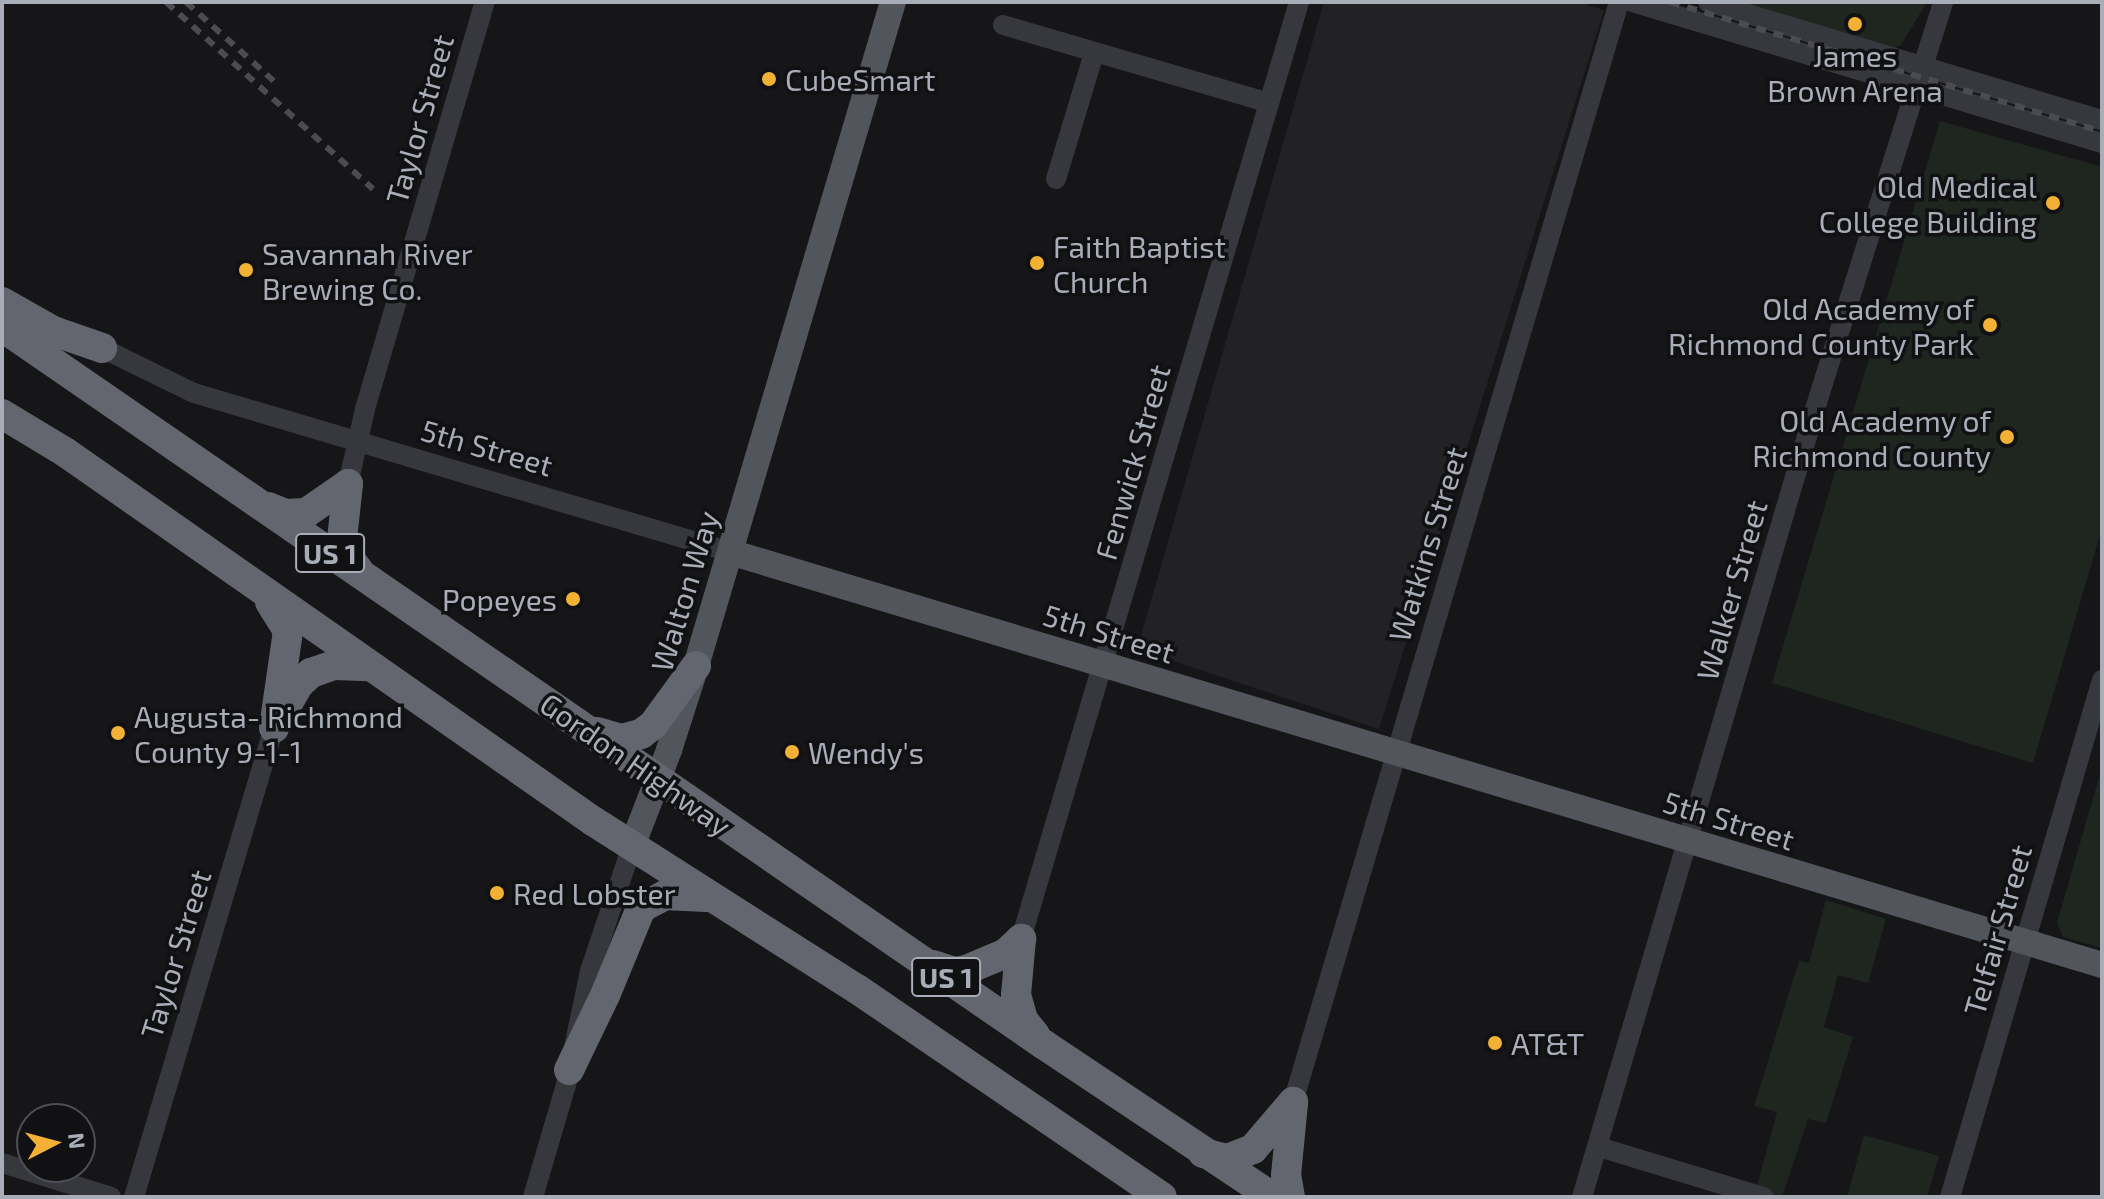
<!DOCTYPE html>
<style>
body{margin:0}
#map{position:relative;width:2104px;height:1199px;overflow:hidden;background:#161618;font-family:"Exo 2",sans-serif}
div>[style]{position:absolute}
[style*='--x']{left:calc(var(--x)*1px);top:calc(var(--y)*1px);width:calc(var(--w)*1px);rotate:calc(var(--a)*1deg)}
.built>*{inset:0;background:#222225}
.green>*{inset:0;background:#1e261f}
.minor>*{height:20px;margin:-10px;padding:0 10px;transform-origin:10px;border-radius:10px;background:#37383d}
.major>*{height:26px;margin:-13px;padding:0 13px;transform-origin:13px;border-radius:13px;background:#53555c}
.highway>*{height:30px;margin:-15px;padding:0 15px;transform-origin:15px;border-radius:15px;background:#63666e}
.rail>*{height:6px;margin-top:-3px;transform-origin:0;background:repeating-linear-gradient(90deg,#4a4c52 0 10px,transparent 0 18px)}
.dots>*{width:22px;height:22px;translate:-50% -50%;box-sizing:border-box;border:4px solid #111113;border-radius:50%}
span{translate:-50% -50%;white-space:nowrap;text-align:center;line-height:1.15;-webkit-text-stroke:7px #111113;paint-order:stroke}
.shield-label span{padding:2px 6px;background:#111113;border:2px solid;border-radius:6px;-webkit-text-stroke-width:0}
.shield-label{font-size:28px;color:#a8adb8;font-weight:700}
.poi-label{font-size:30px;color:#a8adb8}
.left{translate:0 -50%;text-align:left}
.right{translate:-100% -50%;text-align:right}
.street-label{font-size:30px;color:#a8adb8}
.frame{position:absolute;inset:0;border:4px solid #a8adb8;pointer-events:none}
.north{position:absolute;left:16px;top:1103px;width:80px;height:80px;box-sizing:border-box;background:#111113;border:2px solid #4d4f55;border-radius:50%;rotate:84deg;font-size:22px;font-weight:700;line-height:32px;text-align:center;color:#a8adb8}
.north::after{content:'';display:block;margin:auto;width:28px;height:36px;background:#f2b134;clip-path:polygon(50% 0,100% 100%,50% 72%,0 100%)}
</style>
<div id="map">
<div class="built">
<i style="clip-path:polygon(1324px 2px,1578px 2px,1604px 10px,1379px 729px,1137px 649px)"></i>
</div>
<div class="green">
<i style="clip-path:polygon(1723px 2px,1927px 2px,1901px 45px,1894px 48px)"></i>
<i style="clip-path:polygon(1940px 121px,2102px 167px,2102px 528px,2033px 763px,1772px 683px)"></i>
<i style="clip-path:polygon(2102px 767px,2102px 948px,2063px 937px,2057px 923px)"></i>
<i style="clip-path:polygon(1826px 900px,1886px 919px,1868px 983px,1838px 975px,1824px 1027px,1853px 1037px,1826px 1123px,1808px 1119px,1782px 1197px,1754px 1197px,1777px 1112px,1754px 1106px,1799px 961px,1809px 963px)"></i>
<i style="clip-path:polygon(1864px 1135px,1939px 1156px,1927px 1197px,1847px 1197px)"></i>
</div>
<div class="minor">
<i style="--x:1632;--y:2;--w:491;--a:16.7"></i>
<i style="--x:1708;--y:2;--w:411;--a:16.7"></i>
<i style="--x:1003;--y:25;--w:277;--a:16.3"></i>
<i style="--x:1056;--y:179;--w:132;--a:-73.2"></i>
<i style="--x:102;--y:348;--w:102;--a:26.1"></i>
<i style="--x:194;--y:393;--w:559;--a:16.52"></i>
<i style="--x:348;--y:484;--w:77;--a:-77.2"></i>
<i style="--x:365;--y:409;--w:424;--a:-73.6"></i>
<i style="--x:1021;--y:939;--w:977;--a:-73.47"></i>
<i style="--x:1293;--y:1102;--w:1147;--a:-73.49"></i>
<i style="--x:1599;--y:1147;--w:172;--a:16.9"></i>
<i style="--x:2;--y:1163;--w:114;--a:17.3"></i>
<i style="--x:134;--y:1197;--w:489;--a:-73.4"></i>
<i style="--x:533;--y:1197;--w:117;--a:-73.6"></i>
<i style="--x:566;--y:1085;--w:116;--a:-78.1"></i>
<i style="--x:590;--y:971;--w:132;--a:-71.4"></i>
<i style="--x:1582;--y:1197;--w:835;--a:-73.52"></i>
<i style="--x:1819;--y:396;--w:413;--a:-72.5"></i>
<i style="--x:1950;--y:1197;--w:539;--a:-73.62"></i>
</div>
<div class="major">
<i style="--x:730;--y:552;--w:1433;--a:16.75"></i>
<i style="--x:632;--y:846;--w:103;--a:-68.9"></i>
<i style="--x:669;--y:750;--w:88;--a:-72.2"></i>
<i style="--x:696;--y:666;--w:693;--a:-73.48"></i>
</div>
<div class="highway">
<i style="--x:2;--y:302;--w:59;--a:29.6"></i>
<i style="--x:53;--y:331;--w:52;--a:19.1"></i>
<i style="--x:2;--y:327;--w:1264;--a:34.56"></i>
<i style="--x:1043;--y:1044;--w:275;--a:33.7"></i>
<i style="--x:2;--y:414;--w:74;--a:31.1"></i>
<i style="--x:65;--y:452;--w:644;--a:34.95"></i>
<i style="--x:593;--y:821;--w:313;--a:32.5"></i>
<i style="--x:857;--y:989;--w:369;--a:34.3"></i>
<i style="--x:348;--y:484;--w:64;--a:96.2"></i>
<i style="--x:341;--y:548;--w:29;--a:52"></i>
<i style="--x:268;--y:507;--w:18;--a:22"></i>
<i style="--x:285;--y:514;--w:21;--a:-3"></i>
<i style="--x:306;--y:513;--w:51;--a:-34.6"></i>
<i style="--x:270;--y:602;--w:34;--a:58"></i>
<i style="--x:288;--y:631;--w:98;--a:98.2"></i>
<i style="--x:281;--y:715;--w:34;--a:-60"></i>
<i style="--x:298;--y:685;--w:18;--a:-43"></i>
<i style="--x:311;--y:673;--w:24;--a:-19"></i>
<i style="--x:334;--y:665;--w:35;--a:2"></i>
<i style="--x:597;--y:732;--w:25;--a:16"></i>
<i style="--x:621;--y:739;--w:21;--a:-14"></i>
<i style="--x:641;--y:734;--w:15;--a:-37"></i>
<i style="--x:653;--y:725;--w:73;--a:-53.9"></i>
<i style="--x:1021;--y:939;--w:56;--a:95.1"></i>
<i style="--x:1016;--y:995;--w:26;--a:74"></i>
<i style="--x:1023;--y:1020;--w:19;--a:51"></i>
<i style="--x:933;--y:965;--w:22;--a:18"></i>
<i style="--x:954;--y:972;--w:12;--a:-9"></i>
<i style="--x:966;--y:970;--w:43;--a:-23"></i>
<i style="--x:1006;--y:953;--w:21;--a:-43"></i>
<i style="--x:569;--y:1070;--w:85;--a:-64.3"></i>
<i style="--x:606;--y:993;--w:92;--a:-67.6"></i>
<i style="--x:641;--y:908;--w:27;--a:-28"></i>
<i style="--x:665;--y:895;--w:41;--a:2.8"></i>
<i style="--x:1203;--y:1153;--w:25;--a:14"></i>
<i style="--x:1227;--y:1159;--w:28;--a:-21"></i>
<i style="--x:1253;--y:1149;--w:62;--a:-49.6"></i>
<i style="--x:1290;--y:1197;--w:22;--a:-100"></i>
<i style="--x:1286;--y:1175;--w:71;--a:-84.4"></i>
</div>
<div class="rail">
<i style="--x:166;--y:2;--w:279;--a:42.1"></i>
<i style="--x:186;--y:2;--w:122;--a:42"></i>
<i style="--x:1670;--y:2;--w:451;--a:16.7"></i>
</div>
<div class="dots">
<i style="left:1855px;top:24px;background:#f2b134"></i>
<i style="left:769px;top:79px;background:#f2b134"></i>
<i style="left:2053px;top:203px;background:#f2b134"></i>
<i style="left:1037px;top:263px;background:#f2b134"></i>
<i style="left:246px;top:270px;background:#f2b134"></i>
<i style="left:1990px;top:325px;background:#f2b134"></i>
<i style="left:2007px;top:437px;background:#f2b134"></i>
<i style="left:573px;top:599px;background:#f2b134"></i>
<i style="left:118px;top:733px;background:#f2b134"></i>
<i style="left:792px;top:752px;background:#f2b134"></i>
<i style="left:497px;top:893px;background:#f2b134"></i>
<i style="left:1495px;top:1043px;background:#f2b134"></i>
</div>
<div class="shield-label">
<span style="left:330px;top:553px">US 1</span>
<span style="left:946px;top:977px">US 1</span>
</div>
<div class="poi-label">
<span style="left:1855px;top:72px">James<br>Brown Arena</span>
<span class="left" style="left:785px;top:79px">CubeSmart</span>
<span class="right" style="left:2037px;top:203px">Old Medical<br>College Building</span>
<span class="left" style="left:1053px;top:263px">Faith Baptist<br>Church</span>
<span class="left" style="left:262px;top:270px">Savannah River<br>Brewing Co.</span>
<span class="right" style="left:1974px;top:325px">Old Academy of<br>Richmond County Park</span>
<span class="right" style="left:1991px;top:437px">Old Academy of<br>Richmond County</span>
<span class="right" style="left:557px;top:599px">Popeyes</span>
<span class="left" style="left:134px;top:733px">Augusta- Richmond<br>County 9-1-1</span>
<span class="left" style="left:808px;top:752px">Wendy's</span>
<span class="left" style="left:513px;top:893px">Red Lobster</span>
<span class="left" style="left:1511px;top:1043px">AT&amp;T</span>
</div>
<div class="street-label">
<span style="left:419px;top:119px;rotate:-74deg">Taylor Street</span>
<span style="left:487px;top:447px;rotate:16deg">5th Street</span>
<span style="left:1132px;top:462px;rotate:-74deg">Fenwick Street</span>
<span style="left:1427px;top:544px;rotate:-73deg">Watkins Street</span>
<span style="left:1731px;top:590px;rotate:-74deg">Walker Street</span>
<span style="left:684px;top:591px;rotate:-73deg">Walton Way</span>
<span style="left:1109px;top:633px;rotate:17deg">5th Street</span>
<span style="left:636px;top:764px;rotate:35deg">Gordon Highway</span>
<span style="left:1729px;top:820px;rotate:17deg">5th Street</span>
<span style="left:1997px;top:930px;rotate:-74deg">Telfair Street</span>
<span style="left:175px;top:954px;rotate:-73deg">Taylor Street</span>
</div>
<div class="frame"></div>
<div class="north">N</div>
</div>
